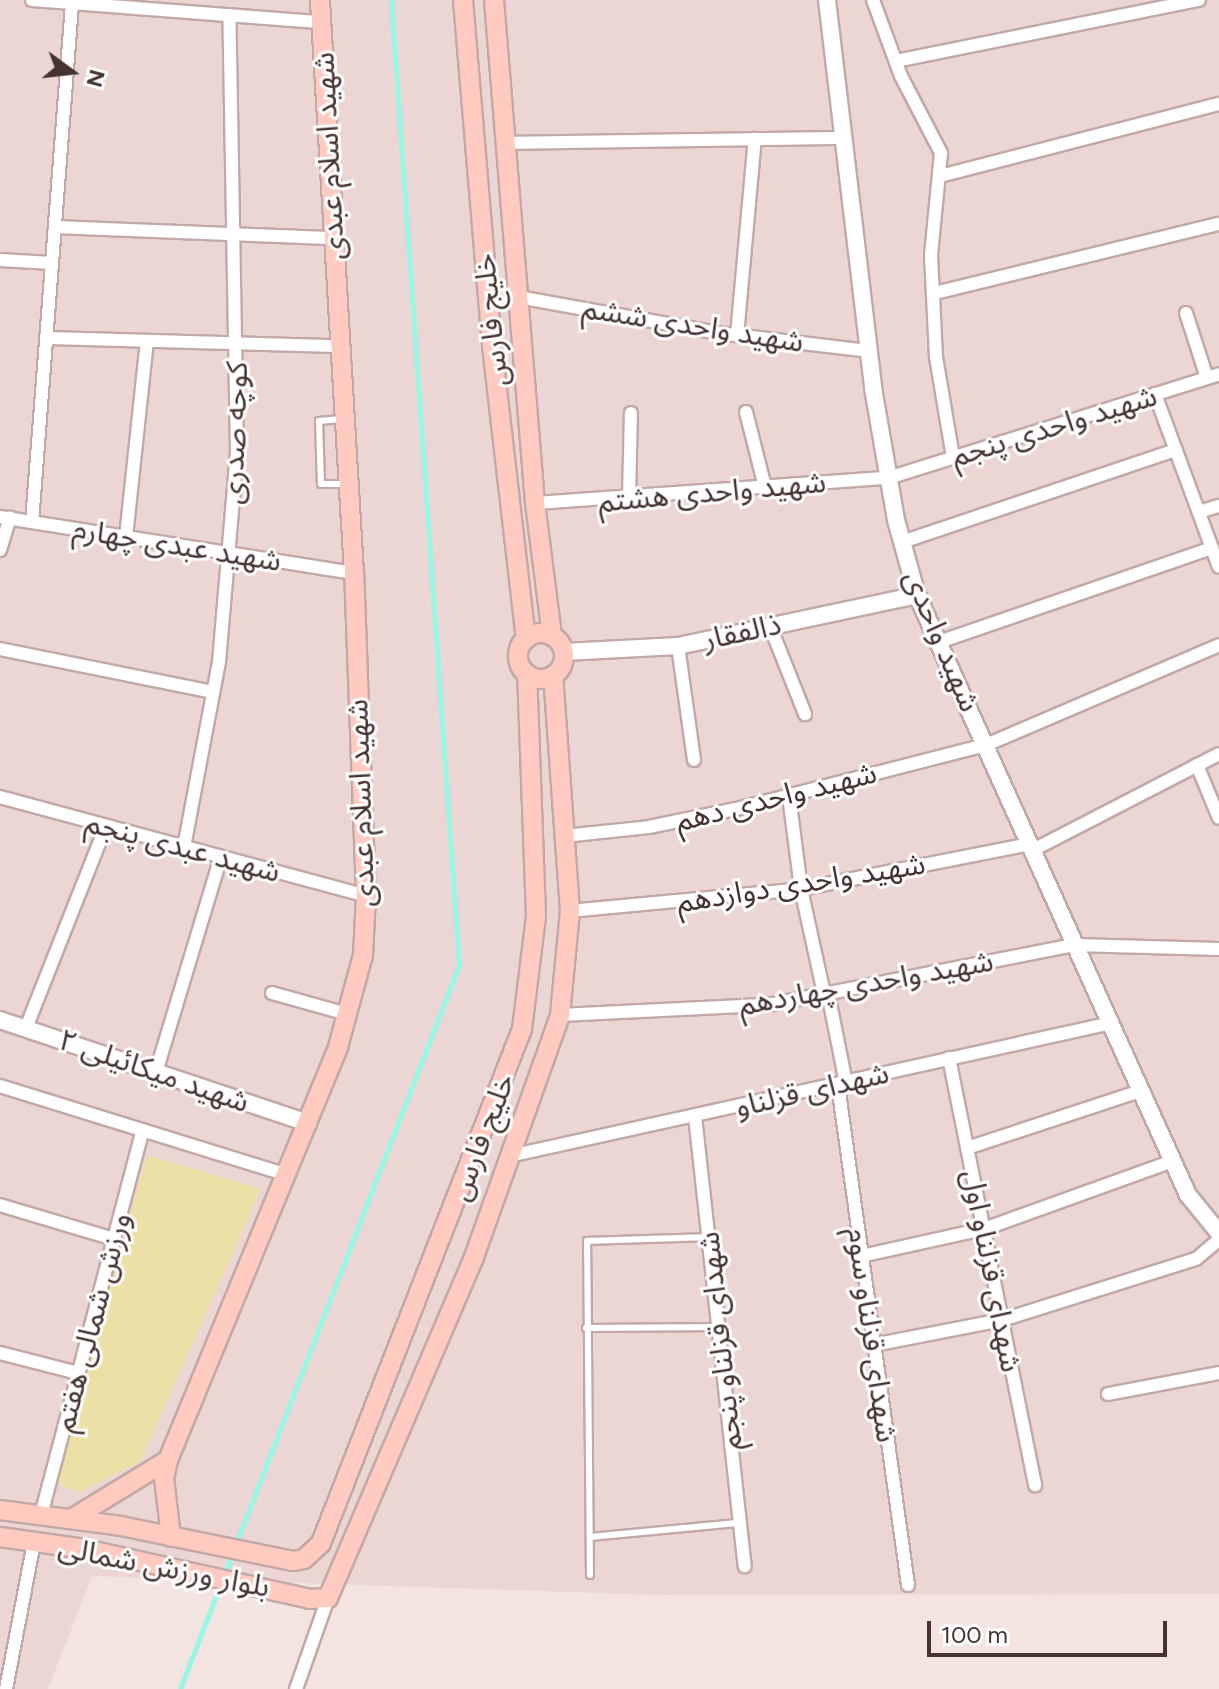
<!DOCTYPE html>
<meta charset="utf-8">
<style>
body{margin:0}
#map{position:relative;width:1219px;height:1689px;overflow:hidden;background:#f3e4e2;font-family:Figtree,"Noto Sans Arabic",sans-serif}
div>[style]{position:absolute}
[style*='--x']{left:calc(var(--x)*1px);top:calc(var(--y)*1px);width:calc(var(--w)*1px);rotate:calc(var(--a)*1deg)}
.residential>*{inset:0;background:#ebd6d4}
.green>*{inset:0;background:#ebe1a7}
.stream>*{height:5px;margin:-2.5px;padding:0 2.5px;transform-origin:2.5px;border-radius:2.5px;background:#98f6e4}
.roads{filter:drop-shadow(2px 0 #c2a9a7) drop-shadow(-2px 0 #c2a9a7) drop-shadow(0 2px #c2a9a7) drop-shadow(0 -2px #c2a9a7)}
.service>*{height:6px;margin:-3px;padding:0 3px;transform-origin:3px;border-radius:3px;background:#fff}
.minor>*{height:12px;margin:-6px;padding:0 6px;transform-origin:6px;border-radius:6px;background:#fff}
.tertiary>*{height:16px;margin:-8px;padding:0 8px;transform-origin:8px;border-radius:8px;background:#fff}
.secondary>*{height:18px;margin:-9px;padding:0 9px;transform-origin:9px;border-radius:9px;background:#ffcac0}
.secondary>.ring{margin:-9px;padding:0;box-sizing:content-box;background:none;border:18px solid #ffcac0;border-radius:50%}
span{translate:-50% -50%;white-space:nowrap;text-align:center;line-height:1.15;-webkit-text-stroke:6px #fff;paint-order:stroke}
.street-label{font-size:30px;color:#453332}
.north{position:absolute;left:32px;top:32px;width:80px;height:80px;-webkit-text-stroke:6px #fff;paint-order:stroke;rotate:105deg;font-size:22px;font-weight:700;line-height:32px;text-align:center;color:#453332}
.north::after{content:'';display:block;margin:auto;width:28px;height:36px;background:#453332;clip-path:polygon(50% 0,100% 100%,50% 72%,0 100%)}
.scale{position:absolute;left:927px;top:1621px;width:240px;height:36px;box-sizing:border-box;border:4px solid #453332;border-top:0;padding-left:10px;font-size:24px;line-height:28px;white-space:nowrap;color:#453332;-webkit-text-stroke:6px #fff;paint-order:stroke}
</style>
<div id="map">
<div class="residential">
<i style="clip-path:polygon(0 0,1219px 0,1219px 1594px,659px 1595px,92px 1576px,48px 1689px,0 1689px)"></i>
</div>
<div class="green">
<i style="clip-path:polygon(147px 1155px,261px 1189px,140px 1462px,80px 1492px,63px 1487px,54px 1475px)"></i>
</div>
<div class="stream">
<i style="--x:180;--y:1689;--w:776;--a:-68.93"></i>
<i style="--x:459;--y:965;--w:967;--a:-94.03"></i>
</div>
<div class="roads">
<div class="service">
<i style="--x:341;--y:419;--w:22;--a:175"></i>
<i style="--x:319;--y:421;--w:63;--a:88.2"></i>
<i style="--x:321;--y:484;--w:27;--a:0"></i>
<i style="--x:586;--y:1328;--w:132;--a:-0.4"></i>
<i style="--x:590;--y:1537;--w:150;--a:-5.4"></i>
<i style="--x:590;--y:1575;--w:334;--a:-90.5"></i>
<i style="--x:587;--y:1241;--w:121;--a:-1.9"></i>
</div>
<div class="minor">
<i style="--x:32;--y:0;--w:290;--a:4.4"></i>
<i style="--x:873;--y:0;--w:81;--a:69.8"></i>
<i style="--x:901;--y:76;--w:87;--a:62.5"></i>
<i style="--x:941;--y:153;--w:102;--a:95.6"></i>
<i style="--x:931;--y:255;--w:102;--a:87.2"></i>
<i style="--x:936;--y:357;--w:101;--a:80.4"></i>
<i style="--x:896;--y:61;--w:309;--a:-11.4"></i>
<i style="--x:507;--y:143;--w:336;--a:-0.9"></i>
<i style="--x:940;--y:176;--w:288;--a:-14.5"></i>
<i style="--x:55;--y:227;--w:279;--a:2.3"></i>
<i style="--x:0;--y:260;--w:52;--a:3.3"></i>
<i style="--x:935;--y:293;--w:292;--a:-13.7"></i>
<i style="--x:518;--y:297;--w:203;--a:10.2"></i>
<i style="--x:718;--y:333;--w:151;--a:6.8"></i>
<i style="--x:1186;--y:313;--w:68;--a:72.1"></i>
<i style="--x:737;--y:335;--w:197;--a:-84.8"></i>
<i style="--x:46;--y:338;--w:294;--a:1.6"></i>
<i style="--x:1155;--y:394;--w:184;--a:69.7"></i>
<i style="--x:746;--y:412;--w:77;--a:75.8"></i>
<i style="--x:629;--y:498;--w:85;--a:-88.7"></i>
<i style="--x:535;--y:503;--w:354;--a:-4.1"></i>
<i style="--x:888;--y:478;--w:347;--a:-17.4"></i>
<i style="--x:1199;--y:512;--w:21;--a:-17"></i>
<i style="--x:0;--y:517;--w:358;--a:9"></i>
<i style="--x:32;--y:522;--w:519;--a:-85.58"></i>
<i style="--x:126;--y:537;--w:197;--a:-83.9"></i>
<i style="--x:902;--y:542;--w:289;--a:-18.6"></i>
<i style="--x:0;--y:550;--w:34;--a:-73"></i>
<i style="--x:770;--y:626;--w:95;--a:68.3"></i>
<i style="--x:939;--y:642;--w:289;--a:-19"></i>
<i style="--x:678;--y:646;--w:115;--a:82"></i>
<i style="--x:0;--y:649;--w:217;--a:11.4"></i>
<i style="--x:1197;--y:765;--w:57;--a:67.5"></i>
<i style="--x:789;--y:796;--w:94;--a:82.6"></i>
<i style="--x:801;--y:889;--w:107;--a:77.6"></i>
<i style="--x:0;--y:797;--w:379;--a:15.1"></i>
<i style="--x:564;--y:836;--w:85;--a:-6"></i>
<i style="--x:649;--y:827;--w:89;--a:-11.7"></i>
<i style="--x:736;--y:809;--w:258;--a:-14.4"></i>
<i style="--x:986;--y:745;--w:254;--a:-23.2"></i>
<i style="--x:184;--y:847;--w:188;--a:-79.3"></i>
<i style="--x:219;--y:662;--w:211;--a:-85.1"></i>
<i style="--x:237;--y:452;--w:437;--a:-91"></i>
<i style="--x:1033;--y:850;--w:209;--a:-27.3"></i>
<i style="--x:570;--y:911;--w:232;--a:-5.4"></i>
<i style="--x:801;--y:889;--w:233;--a:-11.1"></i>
<i style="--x:272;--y:993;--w:78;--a:15.6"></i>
<i style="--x:828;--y:993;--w:92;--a:78.7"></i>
<i style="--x:560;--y:1015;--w:208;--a:-2.8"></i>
<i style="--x:768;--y:1005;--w:313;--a:-11.1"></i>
<i style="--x:1075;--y:945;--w:144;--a:1.6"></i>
<i style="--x:26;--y:1028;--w:217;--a:-68.4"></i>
<i style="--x:949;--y:1058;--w:436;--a:78.6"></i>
<i style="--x:156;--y:1072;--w:225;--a:-73.2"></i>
<i style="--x:838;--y:1085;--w:505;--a:82.03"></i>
<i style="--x:0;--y:1086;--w:300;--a:17.2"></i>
<i style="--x:695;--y:1116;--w:453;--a:83.7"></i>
<i style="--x:967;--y:1148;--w:182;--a:-18.2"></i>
<i style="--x:514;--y:1155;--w:611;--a:-12.47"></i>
<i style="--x:0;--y:1205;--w:119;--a:16.6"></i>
<i style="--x:861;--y:1256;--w:126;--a:-12.4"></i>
<i style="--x:984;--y:1229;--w:201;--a:-19.8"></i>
<i style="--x:873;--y:1345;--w:131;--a:-11"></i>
<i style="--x:1002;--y:1320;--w:203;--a:-17.5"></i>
<i style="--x:1196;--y:1259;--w:30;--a:-40"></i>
<i style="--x:0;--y:1353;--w:81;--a:14.4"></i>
<i style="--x:1108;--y:1394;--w:113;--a:-10.7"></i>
<i style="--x:41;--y:1515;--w:398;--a:-75.2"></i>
<i style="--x:6;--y:1689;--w:150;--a:-79.2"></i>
<i style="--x:296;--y:1689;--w:96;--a:-70.6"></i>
</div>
<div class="tertiary">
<i style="--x:827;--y:0;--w:391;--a:83.2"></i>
<i style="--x:873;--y:388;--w:134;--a:80.1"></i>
<i style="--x:896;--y:520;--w:78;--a:74.4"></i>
<i style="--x:917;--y:595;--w:658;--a:65.69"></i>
<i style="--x:1188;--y:1195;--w:49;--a:50.8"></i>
<i style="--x:564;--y:652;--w:114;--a:-3"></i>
<i style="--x:678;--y:646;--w:244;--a:-12"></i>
<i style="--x:0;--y:1020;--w:325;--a:18.5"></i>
</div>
<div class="secondary">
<i style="--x:463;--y:0;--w:347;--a:85.2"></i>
<i style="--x:492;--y:346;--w:295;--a:83.4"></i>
<i style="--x:494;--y:0;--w:505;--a:85.34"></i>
<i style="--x:535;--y:503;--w:134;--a:82.7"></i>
<i class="ring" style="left:518px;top:633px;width:28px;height:28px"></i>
<i style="--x:0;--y:1510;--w:122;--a:7.5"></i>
<i style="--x:121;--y:1526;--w:176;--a:11.5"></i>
<i style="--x:293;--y:1561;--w:11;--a:-10"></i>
<i style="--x:304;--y:1559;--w:23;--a:-43"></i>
<i style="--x:321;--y:1543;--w:552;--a:-68.64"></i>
<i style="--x:522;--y:1029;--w:114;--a:-82.9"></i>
<i style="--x:536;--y:916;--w:242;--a:-92.1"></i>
<i style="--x:73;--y:1518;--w:111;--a:-31.4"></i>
<i style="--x:0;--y:1537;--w:86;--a:8"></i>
<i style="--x:85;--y:1549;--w:230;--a:12.5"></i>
<i style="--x:310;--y:1599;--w:18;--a:-3"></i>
<i style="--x:328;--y:1598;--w:371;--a:-66.8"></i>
<i style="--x:474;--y:1257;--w:257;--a:-70.4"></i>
<i style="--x:560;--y:1015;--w:104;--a:-84.5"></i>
<i style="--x:570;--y:911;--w:236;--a:-94.1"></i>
<i style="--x:171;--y:1537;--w:59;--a:-96.8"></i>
<i style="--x:164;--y:1478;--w:18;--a:-77"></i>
<i style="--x:168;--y:1460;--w:447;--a:-67.6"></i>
<i style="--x:338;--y:1047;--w:95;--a:-74.8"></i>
<i style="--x:363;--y:955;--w:59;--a:-87.1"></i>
<i style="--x:366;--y:896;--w:323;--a:-92.1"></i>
<i style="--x:354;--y:573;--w:574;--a:-93.4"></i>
</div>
</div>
<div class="street-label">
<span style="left:329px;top:156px;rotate:-93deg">شهید اسلام عبدی</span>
<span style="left:491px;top:320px;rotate:-96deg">خلیج فارس</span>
<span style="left:693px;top:325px;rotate:9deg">شهید واحدی ششم</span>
<span style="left:1054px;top:426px;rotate:-17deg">شهید واحدی پنجم</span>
<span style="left:235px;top:433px;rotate:-88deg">کوچه صدری</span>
<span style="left:712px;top:492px;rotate:-5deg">شهید واحدی هشتم</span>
<span style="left:177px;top:545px;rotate:9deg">شهید عبدی چهارم</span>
<span style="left:742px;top:632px;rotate:-12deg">ذالفقار</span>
<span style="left:942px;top:641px;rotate:67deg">شهید واحدی</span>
<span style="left:776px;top:797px;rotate:-14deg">شهید واحدی دهم</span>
<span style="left:361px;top:803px;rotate:-92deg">شهید اسلام عبدی</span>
<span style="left:183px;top:847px;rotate:15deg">شهید عبدی پنجم</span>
<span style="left:801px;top:883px;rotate:-9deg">شهید واحدی دوازدهم</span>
<span style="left:866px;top:983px;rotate:-10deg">شهید واحدی چهاردهم</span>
<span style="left:154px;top:1071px;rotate:19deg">شهید میکائیلی ۲</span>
<span style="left:812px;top:1090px;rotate:-13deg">شهدای قزلناو</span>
<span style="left:482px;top:1137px;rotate:-69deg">خلیج فارس</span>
<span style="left:992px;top:1271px;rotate:79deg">شهدای قزلناو اول</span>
<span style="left:92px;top:1322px;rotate:-75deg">ورزش شمالی هفتم</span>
<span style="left:872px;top:1335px;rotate:82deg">شهدای قزلناو سوم</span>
<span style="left:720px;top:1341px;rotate:-96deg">شهدای قزلناو پنجم</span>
<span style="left:164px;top:1567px;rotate:11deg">بلوار ورزش شمالی</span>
</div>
<div class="north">N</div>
<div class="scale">100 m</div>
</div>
